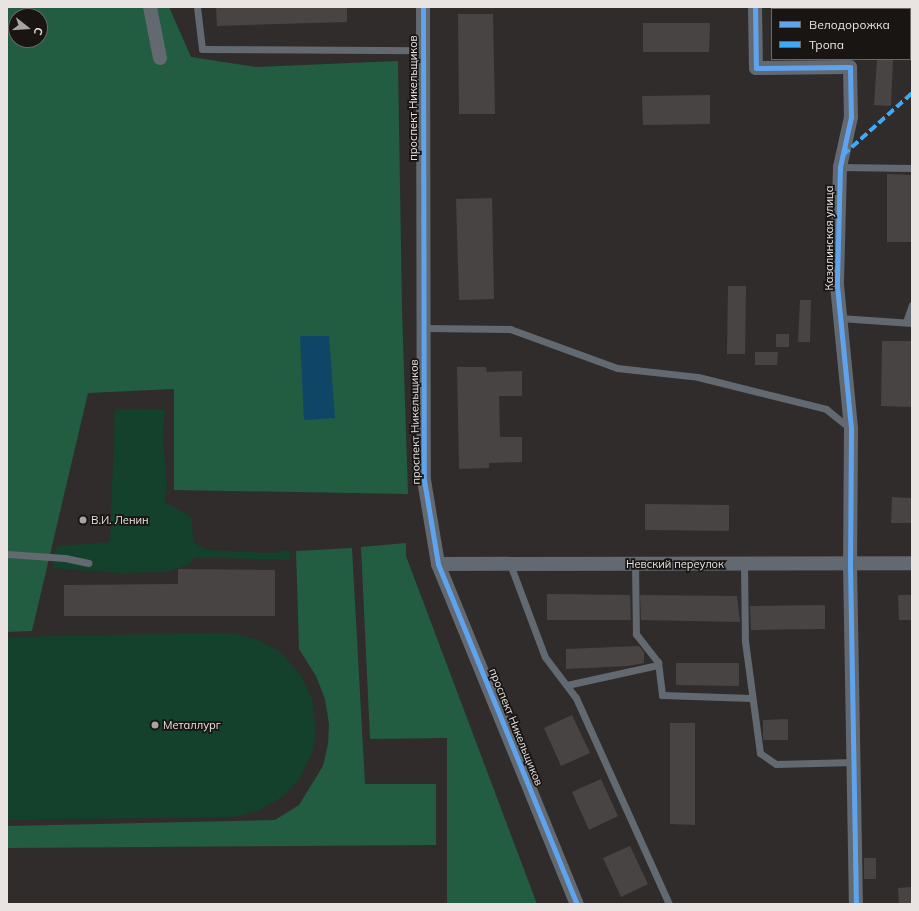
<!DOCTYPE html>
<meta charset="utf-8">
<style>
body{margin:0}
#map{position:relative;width:919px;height:911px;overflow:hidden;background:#302c2b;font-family:Mulish,sans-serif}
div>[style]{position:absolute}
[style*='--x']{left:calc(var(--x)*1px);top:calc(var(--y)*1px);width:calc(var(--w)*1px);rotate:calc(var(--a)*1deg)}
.green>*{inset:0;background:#13412c}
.forest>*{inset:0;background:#225c41}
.water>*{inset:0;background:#0f4668}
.building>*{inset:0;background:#484443}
.service>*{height:7px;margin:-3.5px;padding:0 3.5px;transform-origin:3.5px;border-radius:3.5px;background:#626971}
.minor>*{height:14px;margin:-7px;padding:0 7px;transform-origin:7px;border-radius:7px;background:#626971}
.quiet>*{height:4px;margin-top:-2px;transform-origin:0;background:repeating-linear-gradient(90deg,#3fa9f5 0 8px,transparent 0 12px)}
.cycleway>*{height:5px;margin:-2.5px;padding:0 2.5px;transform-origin:2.5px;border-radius:2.5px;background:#60a3ed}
.dots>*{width:11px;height:11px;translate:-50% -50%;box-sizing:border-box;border:2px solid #181513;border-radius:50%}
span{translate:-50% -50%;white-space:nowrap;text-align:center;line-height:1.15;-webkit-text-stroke:3.5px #181513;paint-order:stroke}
.street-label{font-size:11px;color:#e9e4e2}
.poi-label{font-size:11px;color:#e9e4e2}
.left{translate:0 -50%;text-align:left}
.frame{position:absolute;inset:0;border:8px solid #e9e4e2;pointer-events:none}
.legend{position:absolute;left:771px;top:8px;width:140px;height:52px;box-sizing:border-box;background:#181513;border:1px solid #6c6866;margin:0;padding:5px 7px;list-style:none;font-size:12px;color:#e9e4e2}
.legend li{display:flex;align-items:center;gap:8px;height:20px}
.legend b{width:20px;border:1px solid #6c6866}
.north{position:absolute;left:8px;top:8px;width:40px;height:40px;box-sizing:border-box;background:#181513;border:1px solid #6c6866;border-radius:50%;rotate:107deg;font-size:11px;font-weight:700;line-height:16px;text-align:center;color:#e9e4e2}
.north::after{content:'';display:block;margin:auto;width:14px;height:18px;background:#a8a4a2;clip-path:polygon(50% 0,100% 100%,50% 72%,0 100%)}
</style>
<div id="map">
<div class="green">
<i style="clip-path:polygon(115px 409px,165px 410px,163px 436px,167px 485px,164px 502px,192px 517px,193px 542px,206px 550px,272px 553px,290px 550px,289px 560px,195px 557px,188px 565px,166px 572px,120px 573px,52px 568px,57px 546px,110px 542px)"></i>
<i style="clip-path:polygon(231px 633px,256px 639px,279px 651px,301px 675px,312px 699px,316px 732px,313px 749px,300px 778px,285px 795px,258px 811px,234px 817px,7px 820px,7px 637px)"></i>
</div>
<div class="forest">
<i style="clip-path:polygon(evenodd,7px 7px,169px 7px,191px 57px,256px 67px,398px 61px,402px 310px,408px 494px,174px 490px,174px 389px,88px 393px,32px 631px,7px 632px,7px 7px,16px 16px,40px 16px,40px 40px,16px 40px,16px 16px)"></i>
<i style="clip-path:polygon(406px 543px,406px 556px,537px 904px,447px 904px,447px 738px,370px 739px,361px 547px)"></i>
<i style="clip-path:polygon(352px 548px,365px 784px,436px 784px,436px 845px,7px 848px,7px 826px,275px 820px,299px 805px,323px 766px,328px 744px,329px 724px,325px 699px,316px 676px,299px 649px,296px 551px)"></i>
</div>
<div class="water">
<i style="clip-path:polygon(300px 336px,329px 336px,335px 418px,304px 420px)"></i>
</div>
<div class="building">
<i style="clip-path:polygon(216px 7px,347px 7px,347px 22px,217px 26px)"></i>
<i style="clip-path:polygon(458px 14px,493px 14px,495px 114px,459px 114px)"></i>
<i style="clip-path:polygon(643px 23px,710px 23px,709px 52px,643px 52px)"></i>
<i style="clip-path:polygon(877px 59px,893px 59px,891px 106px,874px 105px)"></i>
<i style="clip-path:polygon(710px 95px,710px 124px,643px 125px,642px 96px)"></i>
<i style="clip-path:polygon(887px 174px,912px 175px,912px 242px,887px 242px)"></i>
<i style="clip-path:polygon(492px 198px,494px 299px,459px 300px,456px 199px)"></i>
<i style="clip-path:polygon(728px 286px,746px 286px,745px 354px,727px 354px)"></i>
<i style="clip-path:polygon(800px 300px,811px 300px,810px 342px,798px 342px)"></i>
<i style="clip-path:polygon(776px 334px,789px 334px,789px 347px,776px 347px)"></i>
<i style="clip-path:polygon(882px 341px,912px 341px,911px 407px,881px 406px)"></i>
<i style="clip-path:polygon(755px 352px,778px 352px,777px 365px,755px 365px)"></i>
<i style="clip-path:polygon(457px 367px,486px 367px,487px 372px,522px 371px,522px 396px,499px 396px,500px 437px,522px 437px,522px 462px,489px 463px,489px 468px,459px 469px)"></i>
<i style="clip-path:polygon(892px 497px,912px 498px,912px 523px,891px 523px)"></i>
<i style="clip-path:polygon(645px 504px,729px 505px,729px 531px,645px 530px)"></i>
<i style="clip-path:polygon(178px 569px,275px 570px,275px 616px,64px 616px,64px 585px,178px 584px)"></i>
<i style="clip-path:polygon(547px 594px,630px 595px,631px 620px,547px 620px)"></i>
<i style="clip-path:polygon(640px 595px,737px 596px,740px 622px,641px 620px)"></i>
<i style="clip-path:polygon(898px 595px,912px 595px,912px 620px,899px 620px)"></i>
<i style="clip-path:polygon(825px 605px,825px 629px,751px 630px,750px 606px)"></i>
<i style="clip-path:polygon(639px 646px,644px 652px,644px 663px,628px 666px,566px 669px,566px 649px)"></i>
<i style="clip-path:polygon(676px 663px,739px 663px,739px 686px,676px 685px)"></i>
<i style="clip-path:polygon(572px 715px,590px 753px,561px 766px,544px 728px)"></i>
<i style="clip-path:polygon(788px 719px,788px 740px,763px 740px,763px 720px)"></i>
<i style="clip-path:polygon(670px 723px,695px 723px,695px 825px,670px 824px)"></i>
<i style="clip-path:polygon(601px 779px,618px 816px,589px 830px,572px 792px)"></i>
<i style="clip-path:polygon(630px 846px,648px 884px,621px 897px,603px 858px)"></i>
<i style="clip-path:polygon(864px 858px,876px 858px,876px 879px,864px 879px)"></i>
<i style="clip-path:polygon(912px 887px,912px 904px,899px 904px,898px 888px)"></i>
</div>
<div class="service">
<i style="--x:197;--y:7;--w:42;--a:83.2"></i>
<i style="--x:202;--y:49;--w:221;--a:0.3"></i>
<i style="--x:840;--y:167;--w:72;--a:0.8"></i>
<i style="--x:840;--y:318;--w:72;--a:4"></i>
<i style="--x:906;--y:322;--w:18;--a:-71"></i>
<i style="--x:424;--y:328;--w:86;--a:0.7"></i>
<i style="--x:510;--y:329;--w:114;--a:20"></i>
<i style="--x:617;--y:368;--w:81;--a:6.3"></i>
<i style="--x:698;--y:377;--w:132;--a:14"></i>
<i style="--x:826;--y:409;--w:32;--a:39"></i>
<i style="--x:7;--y:554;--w:58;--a:3.9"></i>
<i style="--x:65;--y:558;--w:24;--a:12"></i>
<i style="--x:510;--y:564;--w:99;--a:69.4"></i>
<i style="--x:545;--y:657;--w:51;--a:52.9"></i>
<i style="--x:576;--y:698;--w:226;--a:65.7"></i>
<i style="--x:635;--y:564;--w:70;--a:89.2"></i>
<i style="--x:636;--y:634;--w:36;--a:52"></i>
<i style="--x:658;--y:662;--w:33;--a:83"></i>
<i style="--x:662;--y:695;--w:89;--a:1.9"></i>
<i style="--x:744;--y:564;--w:77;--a:89.3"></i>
<i style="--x:745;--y:641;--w:113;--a:82.4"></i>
<i style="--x:760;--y:753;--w:19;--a:35"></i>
<i style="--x:776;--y:764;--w:78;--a:-1.5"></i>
<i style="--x:567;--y:685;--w:93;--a:-12.4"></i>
</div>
<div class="minor">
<i style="--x:150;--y:7;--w:52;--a:78.9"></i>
<i style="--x:423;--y:7;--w:473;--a:89.9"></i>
<i style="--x:424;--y:480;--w:85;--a:80.5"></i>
<i style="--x:438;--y:564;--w:367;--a:67.8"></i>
<i style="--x:755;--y:7;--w:61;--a:89.1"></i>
<i style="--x:756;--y:68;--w:94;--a:-0.6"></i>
<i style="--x:850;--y:67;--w:50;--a:88.9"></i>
<i style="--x:851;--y:117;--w:51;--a:102.4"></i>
<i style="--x:840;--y:167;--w:118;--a:91.5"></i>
<i style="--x:837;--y:285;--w:145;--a:84.4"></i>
<i style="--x:851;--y:429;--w:135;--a:90.4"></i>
<i style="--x:850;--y:564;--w:340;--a:89"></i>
<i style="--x:438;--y:564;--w:474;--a:-0.1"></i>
</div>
<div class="quiet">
<i style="--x:843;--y:155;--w:93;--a:-41.9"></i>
</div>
<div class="cycleway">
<i style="--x:423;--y:7;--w:473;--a:89.9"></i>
<i style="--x:424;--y:480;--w:85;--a:80.5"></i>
<i style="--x:438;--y:564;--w:367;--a:67.8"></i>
<i style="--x:755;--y:7;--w:61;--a:89.1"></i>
<i style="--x:756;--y:68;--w:94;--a:-0.6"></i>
<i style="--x:850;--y:67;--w:50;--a:88.9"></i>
<i style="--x:851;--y:117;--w:51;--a:102.4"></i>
<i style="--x:840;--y:167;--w:118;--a:91.5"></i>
<i style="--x:837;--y:285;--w:145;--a:84.4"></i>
<i style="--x:851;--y:429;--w:135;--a:90.4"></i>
<i style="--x:850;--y:564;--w:340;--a:89"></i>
</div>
<div class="dots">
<i style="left:83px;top:520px;background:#a8a4a2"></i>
<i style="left:155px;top:725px;background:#a8a4a2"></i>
</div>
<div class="street-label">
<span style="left:413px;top:98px;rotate:-90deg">проспект Никельщиков</span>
<span style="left:829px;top:238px;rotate:-90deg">Казалинская улица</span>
<span style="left:415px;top:422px;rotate:-91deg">проспект Никельщиков</span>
<span style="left:675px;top:564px">Невский переулок</span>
<span style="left:516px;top:727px;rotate:68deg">проспект Никельщиков</span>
</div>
<div class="poi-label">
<span class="left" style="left:91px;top:520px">В.И. Ленин</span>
<span class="left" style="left:163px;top:725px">Металлург</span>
</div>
<div class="frame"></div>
<ul class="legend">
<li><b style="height:5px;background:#60a3ed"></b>Велодорожка</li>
<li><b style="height:5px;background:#3fa9f5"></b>Тропа</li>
</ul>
<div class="north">С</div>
</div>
